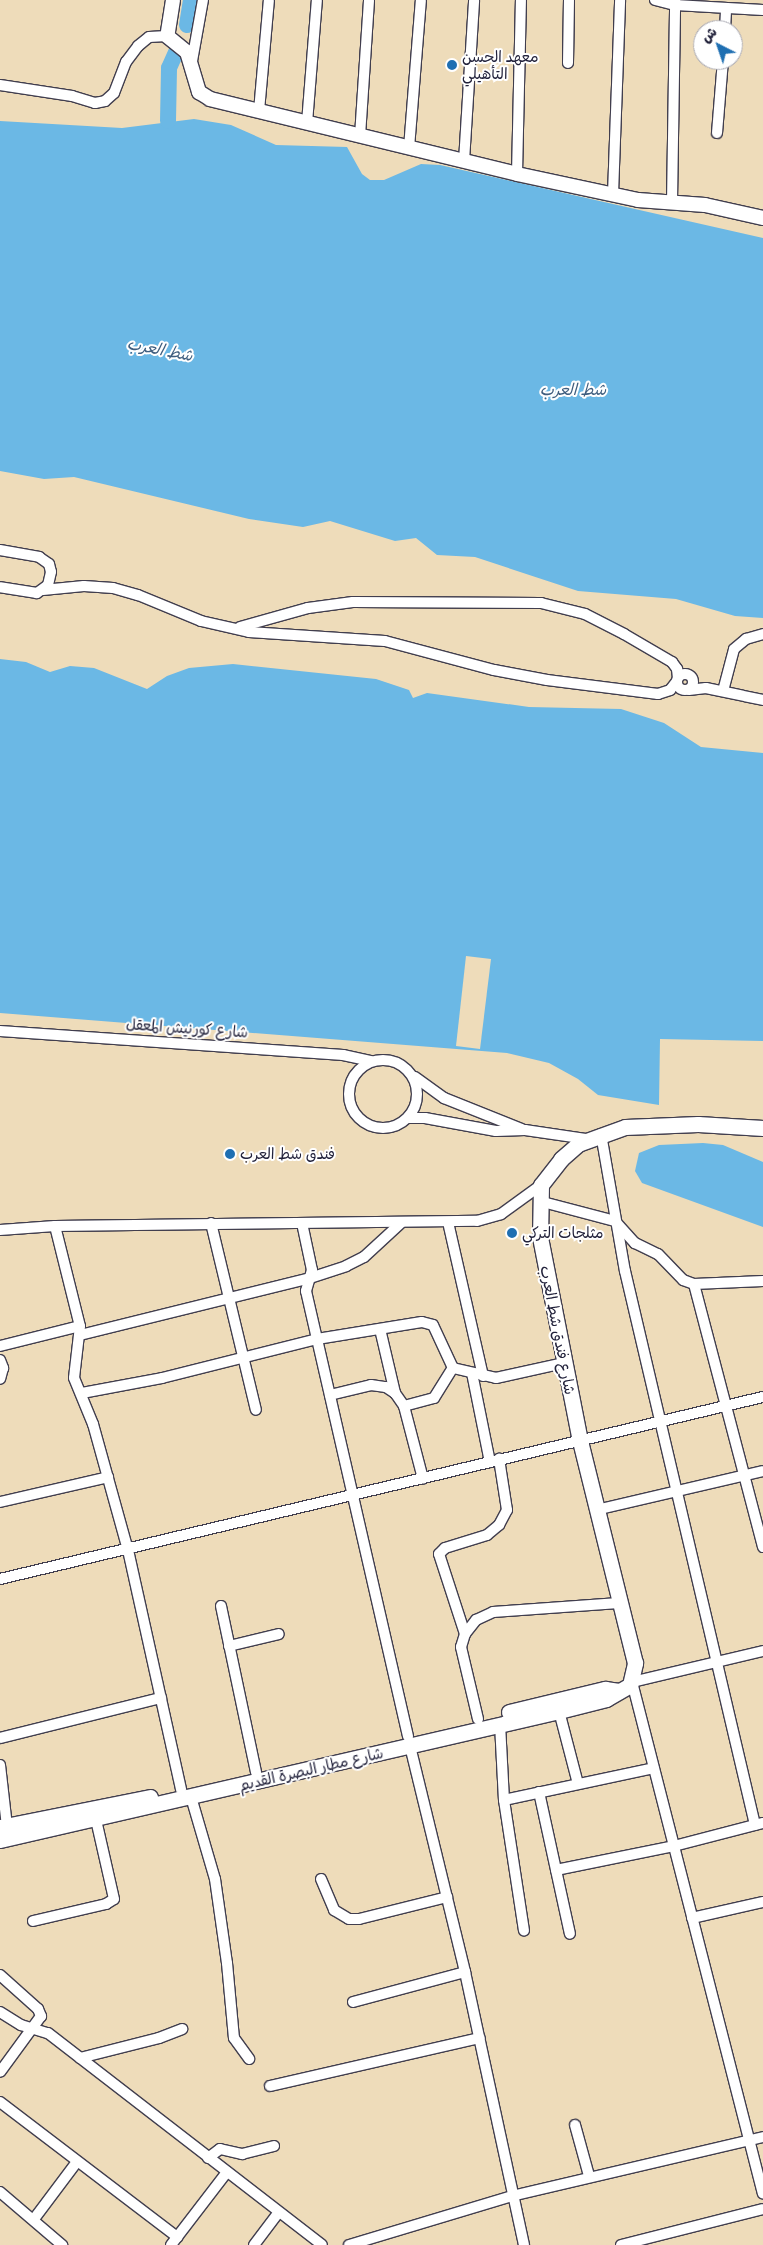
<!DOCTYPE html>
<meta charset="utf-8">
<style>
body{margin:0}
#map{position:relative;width:763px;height:2245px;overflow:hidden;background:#eedcba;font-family:Delius,"Playpen Sans Arabic",sans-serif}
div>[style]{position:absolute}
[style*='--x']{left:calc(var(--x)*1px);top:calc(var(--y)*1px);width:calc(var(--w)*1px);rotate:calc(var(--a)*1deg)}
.water>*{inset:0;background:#6bb8e5}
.pier>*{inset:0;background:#eedcba}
.river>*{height:16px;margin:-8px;padding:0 8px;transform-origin:8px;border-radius:8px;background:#6bb8e5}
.roads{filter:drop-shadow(1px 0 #413e4e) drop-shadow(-1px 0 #413e4e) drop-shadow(0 1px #413e4e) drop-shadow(0 -1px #413e4e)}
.street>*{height:10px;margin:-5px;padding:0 5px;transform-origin:5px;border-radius:5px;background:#fff}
.street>.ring{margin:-5px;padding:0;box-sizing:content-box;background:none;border:10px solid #fff;border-radius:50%}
.secondary>*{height:14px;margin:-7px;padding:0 7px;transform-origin:7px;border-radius:7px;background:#fff}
.primary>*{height:15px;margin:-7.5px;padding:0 7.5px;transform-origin:7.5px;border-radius:7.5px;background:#fff}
.dots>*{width:14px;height:14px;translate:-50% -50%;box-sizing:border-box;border:2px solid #fff;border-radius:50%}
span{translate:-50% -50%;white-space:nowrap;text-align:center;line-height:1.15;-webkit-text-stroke:4px #fff;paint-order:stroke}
.poi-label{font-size:15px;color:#22223b}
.left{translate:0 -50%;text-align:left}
.street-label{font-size:15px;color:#22223b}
.water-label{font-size:16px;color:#3f5e7f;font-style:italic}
.north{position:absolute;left:693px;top:20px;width:50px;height:50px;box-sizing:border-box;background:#fff;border:1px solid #a7a7b1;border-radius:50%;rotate:319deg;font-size:14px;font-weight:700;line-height:20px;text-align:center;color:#22223b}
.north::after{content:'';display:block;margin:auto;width:18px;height:22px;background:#1f6fb2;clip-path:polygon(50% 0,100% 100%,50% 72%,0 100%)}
</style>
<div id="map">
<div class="water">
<i style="clip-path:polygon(194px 119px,231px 125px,276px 145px,347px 147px,362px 174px,370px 180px,384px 180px,421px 164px,440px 165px,763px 238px,763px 618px,735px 616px,676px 599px,578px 591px,475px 557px,437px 555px,416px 538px,395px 541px,330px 521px,303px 527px,249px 519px,74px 477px,44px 479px,0 471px,0 121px,122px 128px)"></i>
<i style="clip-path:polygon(0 659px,26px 662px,50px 672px,70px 666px,94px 668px,147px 689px,167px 676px,189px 668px,233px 664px,376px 679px,409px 690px,413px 698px,427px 693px,529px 707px,621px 709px,664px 723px,701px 747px,763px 753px,763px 1041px,660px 1039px,659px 1105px,598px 1095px,578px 1079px,549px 1063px,507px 1053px,0 1013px)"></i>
<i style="clip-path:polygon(703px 1143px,723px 1145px,763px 1162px,763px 1227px,642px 1183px,635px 1171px,639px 1153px,659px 1145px)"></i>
</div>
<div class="pier">
<i style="clip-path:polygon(466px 956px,491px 959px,480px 1049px,456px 1046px)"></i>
</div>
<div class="river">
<i style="--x:187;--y:25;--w:25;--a:-81"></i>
<i style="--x:168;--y:121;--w:53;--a:-88.9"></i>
<i style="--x:169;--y:68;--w:17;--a:-66"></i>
</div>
<div class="roads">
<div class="street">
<i style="--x:655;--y:0;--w:21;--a:14"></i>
<i style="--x:675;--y:5;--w:88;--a:3.3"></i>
<i style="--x:725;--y:30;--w:22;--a:-87"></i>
<i style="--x:192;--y:61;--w:62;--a:-79.8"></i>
<i style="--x:568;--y:63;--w:63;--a:-89.1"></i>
<i style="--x:0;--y:85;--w:73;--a:8.7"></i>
<i style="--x:72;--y:96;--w:24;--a:17"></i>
<i style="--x:95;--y:103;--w:10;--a:-11"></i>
<i style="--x:105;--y:101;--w:12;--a:-42"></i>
<i style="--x:114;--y:93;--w:33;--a:-69"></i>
<i style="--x:126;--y:62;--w:20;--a:-53"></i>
<i style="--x:138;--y:46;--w:14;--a:-39"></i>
<i style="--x:149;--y:37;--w:18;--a:-3"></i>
<i style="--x:259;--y:111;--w:111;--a:-84.9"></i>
<i style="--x:307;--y:123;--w:123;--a:-85.4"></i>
<i style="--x:717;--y:133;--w:73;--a:-85.3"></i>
<i style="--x:360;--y:136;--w:136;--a:-86.2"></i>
<i style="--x:409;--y:148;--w:148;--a:-85.4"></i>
<i style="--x:464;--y:161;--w:161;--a:-86.4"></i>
<i style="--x:517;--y:174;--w:174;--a:-88.7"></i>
<i style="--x:613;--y:194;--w:194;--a:-87.9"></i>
<i style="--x:672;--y:202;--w:202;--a:-89.1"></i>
<i style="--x:0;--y:550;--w:40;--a:10"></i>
<i style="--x:39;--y:557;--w:12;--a:35"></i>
<i style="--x:49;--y:564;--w:8;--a:76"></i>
<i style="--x:51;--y:572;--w:13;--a:103"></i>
<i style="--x:48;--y:585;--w:14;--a:144"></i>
<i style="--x:37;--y:593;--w:37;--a:-171"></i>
<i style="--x:43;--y:590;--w:41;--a:-5.6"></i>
<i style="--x:84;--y:586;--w:29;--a:4"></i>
<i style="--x:113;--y:588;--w:26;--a:16"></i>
<i style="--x:138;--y:595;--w:68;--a:22.4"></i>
<i style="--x:201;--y:621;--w:49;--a:12.9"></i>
<i style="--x:249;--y:632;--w:136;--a:3.8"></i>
<i style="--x:385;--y:641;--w:113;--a:14.9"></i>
<i style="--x:494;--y:670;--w:54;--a:10.7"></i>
<i style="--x:547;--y:680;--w:112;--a:7.2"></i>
<i style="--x:658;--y:694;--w:13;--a:-18"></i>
<i style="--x:670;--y:690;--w:11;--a:-52"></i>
<i style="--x:240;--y:627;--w:71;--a:-15.6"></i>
<i style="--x:308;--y:608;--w:45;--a:-7.6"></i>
<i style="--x:353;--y:602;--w:188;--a:0.3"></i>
<i style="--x:541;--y:603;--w:45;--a:14"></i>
<i style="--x:585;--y:614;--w:44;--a:27.1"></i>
<i style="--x:624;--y:634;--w:56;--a:30.3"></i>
<i style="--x:672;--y:662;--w:9;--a:54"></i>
<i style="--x:677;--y:669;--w:9;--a:84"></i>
<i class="ring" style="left:677px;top:674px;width:6px;height:6px"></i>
<i style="--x:689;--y:690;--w:17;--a:-7"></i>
<i style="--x:706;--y:688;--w:58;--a:11.9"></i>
<i style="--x:723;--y:691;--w:43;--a:-75.3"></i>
<i style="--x:734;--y:649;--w:16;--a:-40"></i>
<i style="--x:746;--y:639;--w:18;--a:-16"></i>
<i style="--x:0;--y:1031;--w:344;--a:4"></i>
<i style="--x:343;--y:1055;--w:29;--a:12"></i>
<i class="ring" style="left:349px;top:1060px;width:58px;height:58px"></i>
<i style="--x:415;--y:1077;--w:36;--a:36"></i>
<i style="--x:444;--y:1098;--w:84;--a:21.7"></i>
<i style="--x:408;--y:1118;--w:17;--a:0"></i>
<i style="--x:425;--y:1118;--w:72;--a:10.4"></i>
<i style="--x:496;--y:1131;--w:29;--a:-2"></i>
<i style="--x:525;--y:1130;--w:63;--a:8.3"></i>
<i style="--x:601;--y:1134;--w:139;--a:80.1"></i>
<i style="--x:625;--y:1271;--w:569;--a:76.79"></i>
<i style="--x:539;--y:1201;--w:79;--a:14.7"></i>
<i style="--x:615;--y:1221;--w:30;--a:48"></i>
<i style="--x:635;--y:1243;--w:25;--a:26"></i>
<i style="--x:658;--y:1254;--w:36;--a:46"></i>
<i style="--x:683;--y:1280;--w:12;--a:20"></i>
<i style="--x:694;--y:1284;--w:69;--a:-2.5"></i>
<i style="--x:448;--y:1222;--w:158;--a:77.2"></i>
<i style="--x:211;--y:1223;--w:192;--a:76.5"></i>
<i style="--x:302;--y:1223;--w:48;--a:78"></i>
<i style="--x:312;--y:1270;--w:22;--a:106"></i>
<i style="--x:306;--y:1291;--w:457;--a:77.1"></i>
<i style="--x:55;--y:1226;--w:103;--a:76"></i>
<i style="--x:80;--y:1326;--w:52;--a:96.6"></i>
<i style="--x:74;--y:1378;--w:50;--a:67.6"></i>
<i style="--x:93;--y:1424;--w:131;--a:74.5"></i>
<i style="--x:128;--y:1550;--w:246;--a:77.5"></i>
<i style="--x:0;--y:1230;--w:55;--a:-4.2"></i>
<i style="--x:55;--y:1226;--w:422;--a:-0.7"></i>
<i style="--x:477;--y:1221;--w:25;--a:-16"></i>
<i style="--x:501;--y:1214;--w:49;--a:-35.9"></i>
<i style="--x:694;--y:1284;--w:272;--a:75.3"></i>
<i style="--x:380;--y:1329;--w:66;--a:76.8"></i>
<i style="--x:80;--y:1335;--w:237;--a:-13.9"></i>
<i style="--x:310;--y:1278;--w:38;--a:-18"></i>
<i style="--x:346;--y:1266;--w:20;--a:-27"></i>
<i style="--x:364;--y:1257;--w:50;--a:-42.6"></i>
<i style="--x:0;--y:1346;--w:82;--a:-14"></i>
<i style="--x:0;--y:1360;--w:9;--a:69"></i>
<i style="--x:3;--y:1368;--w:11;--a:105"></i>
<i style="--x:472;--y:1373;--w:91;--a:78.6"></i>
<i style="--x:82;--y:1393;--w:81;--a:-10.6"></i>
<i style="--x:162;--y:1378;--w:160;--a:-14.1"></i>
<i style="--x:317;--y:1339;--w:106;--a:-9.2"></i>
<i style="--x:422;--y:1322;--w:11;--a:15"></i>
<i style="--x:433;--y:1325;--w:47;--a:65.1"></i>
<i style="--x:453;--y:1368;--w:44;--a:13.1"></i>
<i style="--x:496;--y:1378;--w:70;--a:-12.4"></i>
<i style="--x:330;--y:1395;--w:42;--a:-13.7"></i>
<i style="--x:371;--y:1385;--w:15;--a:8"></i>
<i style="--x:386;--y:1387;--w:11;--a:34"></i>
<i style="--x:395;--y:1393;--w:16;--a:55"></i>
<i style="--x:404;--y:1406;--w:75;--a:75.4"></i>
<i style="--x:404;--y:1406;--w:31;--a:-15"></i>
<i style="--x:434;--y:1398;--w:36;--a:-58"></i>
<i style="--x:0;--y:1502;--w:111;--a:-13"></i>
<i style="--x:596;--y:1510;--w:171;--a:-13.1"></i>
<i style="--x:0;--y:1579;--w:784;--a:-13.42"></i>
<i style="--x:221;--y:1606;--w:170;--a:78.1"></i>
<i style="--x:465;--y:1634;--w:84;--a:-108"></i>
<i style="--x:439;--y:1554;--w:8;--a:-45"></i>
<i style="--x:445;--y:1548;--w:44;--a:-17.2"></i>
<i style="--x:487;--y:1535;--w:16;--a:-40"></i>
<i style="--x:499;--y:1525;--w:17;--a:-62"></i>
<i style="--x:507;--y:1510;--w:52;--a:-98.9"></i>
<i style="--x:229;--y:1646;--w:51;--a:-13.5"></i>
<i style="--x:763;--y:1651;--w:135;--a:166.7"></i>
<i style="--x:632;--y:1682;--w:528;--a:75.65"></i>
<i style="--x:559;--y:1711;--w:75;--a:75.4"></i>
<i style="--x:478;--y:1719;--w:74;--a:-103.3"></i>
<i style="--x:461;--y:1647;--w:14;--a:-73"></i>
<i style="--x:465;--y:1634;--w:18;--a:-52"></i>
<i style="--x:476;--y:1620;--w:19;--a:-25"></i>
<i style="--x:493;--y:1612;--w:126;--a:-4.1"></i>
<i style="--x:500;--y:1724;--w:76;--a:87"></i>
<i style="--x:504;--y:1800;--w:132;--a:81.3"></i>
<i style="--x:0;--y:1738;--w:166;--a:-14"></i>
<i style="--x:410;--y:1746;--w:233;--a:76.3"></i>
<i style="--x:465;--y:1972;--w:279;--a:77.8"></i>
<i style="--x:0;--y:1765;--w:61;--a:83.5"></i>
<i style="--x:539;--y:1792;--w:145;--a:77.7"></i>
<i style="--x:191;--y:1797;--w:85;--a:73.7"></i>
<i style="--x:215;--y:1879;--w:85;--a:81.9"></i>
<i style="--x:227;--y:1963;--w:75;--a:84.7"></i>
<i style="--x:234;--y:2038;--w:26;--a:54"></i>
<i style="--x:504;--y:1800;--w:153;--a:-12"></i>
<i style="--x:556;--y:1870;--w:120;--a:-11.5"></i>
<i style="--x:674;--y:1846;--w:92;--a:-14.5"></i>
<i style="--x:321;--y:1879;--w:34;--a:67"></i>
<i style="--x:334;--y:1910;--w:17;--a:31"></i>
<i style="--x:349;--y:1919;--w:10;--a:0"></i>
<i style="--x:359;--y:1919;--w:91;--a:-14"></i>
<i style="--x:692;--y:1918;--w:73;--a:-12.7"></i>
<i style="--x:33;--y:1921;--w:75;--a:-13.1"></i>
<i style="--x:106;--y:1904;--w:9;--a:-32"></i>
<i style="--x:114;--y:1899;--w:81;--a:-102.8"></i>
<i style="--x:0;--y:1975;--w:51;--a:41.8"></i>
<i style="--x:38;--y:2009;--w:8;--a:67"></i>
<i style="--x:41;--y:2016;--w:69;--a:126.2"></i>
<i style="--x:353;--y:2002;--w:116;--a:-15"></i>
<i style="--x:0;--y:2012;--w:25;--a:32"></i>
<i style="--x:21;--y:2025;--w:28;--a:17"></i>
<i style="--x:48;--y:2033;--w:346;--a:37.7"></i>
<i style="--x:80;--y:2058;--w:81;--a:-14.2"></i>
<i style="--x:159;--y:2038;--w:25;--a:-21"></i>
<i style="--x:270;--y:2086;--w:215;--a:-12.9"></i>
<i style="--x:0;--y:2102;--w:223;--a:37.3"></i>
<i style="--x:575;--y:2125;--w:53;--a:74.6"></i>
<i style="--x:208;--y:2158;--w:15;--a:-37"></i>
<i style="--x:220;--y:2149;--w:23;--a:13"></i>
<i style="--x:242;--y:2154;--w:33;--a:-14"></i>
<i style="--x:0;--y:2192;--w:82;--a:40.5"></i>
<i style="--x:34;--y:2219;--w:70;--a:-53.1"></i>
<i style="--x:171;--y:2245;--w:92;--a:-52.5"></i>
<i style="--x:254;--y:2245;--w:41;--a:-52.9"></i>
<i style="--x:349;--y:2245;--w:174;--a:-16.7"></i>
<i style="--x:516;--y:2195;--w:254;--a:-13.2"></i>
<i style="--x:621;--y:2245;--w:146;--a:-14.2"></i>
</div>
<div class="secondary">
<i style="--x:173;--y:0;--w:36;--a:99"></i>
<i style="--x:167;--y:36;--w:26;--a:39"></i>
<i style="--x:187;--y:52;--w:42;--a:73.3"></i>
<i style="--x:199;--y:92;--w:13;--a:32"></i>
<i style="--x:210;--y:99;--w:316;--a:13.7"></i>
<i style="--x:517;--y:174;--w:124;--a:12.1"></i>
<i style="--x:638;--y:200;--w:67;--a:4.3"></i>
<i style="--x:705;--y:205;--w:59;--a:12.6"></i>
</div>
<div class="primary">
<i style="--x:509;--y:1712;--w:99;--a:-13.5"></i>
<i style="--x:605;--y:1689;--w:14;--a:8"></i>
<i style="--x:0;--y:1827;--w:153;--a:-11.3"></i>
<i style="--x:0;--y:1840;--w:574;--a:-12.99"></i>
<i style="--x:559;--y:1711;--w:49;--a:-14.3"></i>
<i style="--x:606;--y:1699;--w:28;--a:-30"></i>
<i style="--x:630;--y:1685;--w:23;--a:-77"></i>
<i style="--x:635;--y:1663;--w:229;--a:-103.9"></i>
<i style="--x:580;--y:1441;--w:208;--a:-101.1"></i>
<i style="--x:540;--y:1237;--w:52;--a:-88.9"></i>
<i style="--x:541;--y:1185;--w:33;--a:-52"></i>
<i style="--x:561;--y:1159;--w:23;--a:-41"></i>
<i style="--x:578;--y:1144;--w:50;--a:-19.9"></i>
<i style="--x:625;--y:1127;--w:73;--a:-2.4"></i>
<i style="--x:698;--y:1124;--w:65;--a:3.5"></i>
</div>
</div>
<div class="dots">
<i style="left:452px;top:65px;background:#1f6fb2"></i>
<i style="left:230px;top:1154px;background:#1f6fb2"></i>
<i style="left:512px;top:1233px;background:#1f6fb2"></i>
</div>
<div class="poi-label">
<span class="left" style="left:462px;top:65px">معهد الحسن<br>التأهيلي</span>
<span class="left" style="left:240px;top:1154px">فندق شط العرب</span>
<span class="left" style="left:522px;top:1233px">مثلجات التركي</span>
</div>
<div class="street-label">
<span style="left:187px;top:1028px;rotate:4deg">شارع كورنيش المعقل</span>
<span style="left:558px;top:1330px;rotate:79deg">شارع فندق شط العرب</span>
<span style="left:311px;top:1769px;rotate:-13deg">شارع مطار البصرة القديم</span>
</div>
<div class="water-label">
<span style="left:160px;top:349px;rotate:11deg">شط العرب</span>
<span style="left:573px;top:389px">شط العرب</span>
</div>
<div class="north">ش</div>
</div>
